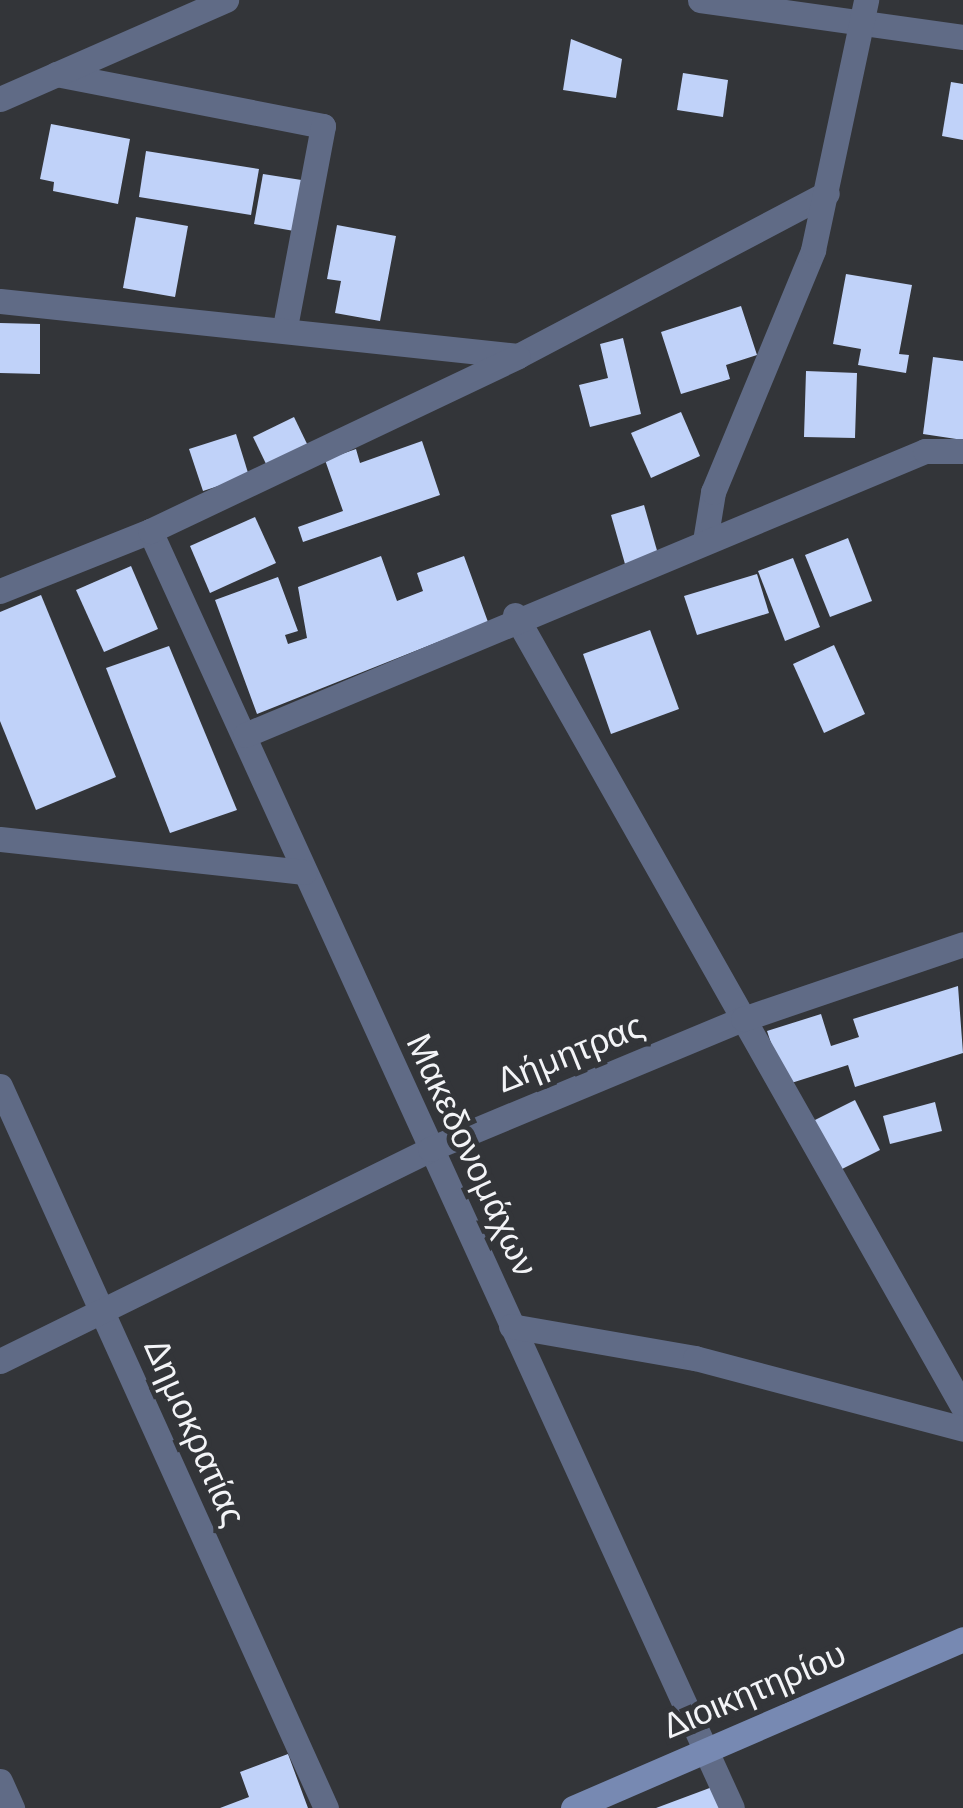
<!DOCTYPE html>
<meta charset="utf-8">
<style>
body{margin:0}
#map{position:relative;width:963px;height:1808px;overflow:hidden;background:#333539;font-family:"Work Sans",sans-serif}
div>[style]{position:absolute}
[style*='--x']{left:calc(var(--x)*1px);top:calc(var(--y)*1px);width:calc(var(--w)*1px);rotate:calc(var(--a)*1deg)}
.building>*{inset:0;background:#c0d2f9}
.street>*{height:25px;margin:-12.5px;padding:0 12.5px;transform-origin:12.5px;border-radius:12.5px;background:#606b86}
.secondary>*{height:25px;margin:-12.5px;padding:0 12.5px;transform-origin:12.5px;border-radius:12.5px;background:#7789b2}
span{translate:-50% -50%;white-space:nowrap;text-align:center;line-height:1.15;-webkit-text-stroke:10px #333539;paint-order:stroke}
.street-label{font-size:35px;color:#f3f4f7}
</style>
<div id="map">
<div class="building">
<i style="clip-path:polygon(571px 39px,622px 59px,616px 98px,563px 90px)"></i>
<i style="clip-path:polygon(683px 73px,728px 80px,723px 117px,677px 110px)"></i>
<i style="clip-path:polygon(951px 82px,963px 84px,963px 140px,942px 136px)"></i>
<i style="clip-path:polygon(51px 124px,130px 139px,118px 204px,53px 191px,54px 182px,40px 179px)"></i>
<i style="clip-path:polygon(146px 151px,259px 169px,251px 215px,139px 197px)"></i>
<i style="clip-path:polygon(263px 174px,308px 181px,300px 232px,254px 224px)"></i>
<i style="clip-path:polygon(136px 217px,188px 226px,175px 297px,123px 288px)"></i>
<i style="clip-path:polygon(337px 225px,396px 236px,380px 321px,335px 313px,341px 281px,327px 279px)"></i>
<i style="clip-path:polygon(846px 274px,912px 285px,899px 354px,909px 355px,906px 373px,858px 365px,861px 349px,833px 344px)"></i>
<i style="clip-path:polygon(741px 306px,757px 355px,726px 365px,730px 379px,681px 394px,661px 332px)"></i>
<i style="clip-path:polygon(0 323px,40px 324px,40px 374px,0 373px)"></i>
<i style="clip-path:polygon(623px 338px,641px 414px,590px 427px,579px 385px,608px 378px,600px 344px)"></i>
<i style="clip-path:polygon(933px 357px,963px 361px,963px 440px,923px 434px)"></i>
<i style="clip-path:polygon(806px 371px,857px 373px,855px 438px,804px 437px)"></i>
<i style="clip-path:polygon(681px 412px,700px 456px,651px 478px,631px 433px)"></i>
<i style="clip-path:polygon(294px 417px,310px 450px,269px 470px,253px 437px)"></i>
<i style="clip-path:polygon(236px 434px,249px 476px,203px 491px,189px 449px)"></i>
<i style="clip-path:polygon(422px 441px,440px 495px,303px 542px,298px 527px,343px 511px,325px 460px,356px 449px,360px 463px)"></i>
<i style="clip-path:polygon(644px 505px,658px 554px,625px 564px,611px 515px)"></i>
<i style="clip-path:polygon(255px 517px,276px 563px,210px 593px,190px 546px)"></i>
<i style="clip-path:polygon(848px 538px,872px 601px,830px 617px,805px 555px)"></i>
<i style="clip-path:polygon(381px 556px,397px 601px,423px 591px,417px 573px,464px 556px,488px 622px,257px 714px,215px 600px,278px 577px,298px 631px,285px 635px,288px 644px,307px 638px,298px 587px)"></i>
<i style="clip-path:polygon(793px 558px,820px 627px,785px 641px,758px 571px)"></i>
<i style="clip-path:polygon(131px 566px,158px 629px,104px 652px,76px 590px)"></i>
<i style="clip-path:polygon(757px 574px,769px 613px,697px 635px,684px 596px)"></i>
<i style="clip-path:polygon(41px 595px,116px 777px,36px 810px,0 721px,0 612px)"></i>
<i style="clip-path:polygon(650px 630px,679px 709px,611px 734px,583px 654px)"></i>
<i style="clip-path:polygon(834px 645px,865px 714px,824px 733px,793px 664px)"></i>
<i style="clip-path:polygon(169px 646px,237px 810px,170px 833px,106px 668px)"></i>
<i style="clip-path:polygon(958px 986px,963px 1053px,855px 1087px,848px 1065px,785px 1085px,767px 1031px,821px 1014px,831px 1046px,859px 1037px,853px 1019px)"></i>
<i style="clip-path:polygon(855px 1100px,880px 1150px,834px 1173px,809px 1123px)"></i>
<i style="clip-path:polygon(935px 1102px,942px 1131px,890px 1144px,883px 1116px)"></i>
<i style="clip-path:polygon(288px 1754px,308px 1808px,220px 1808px,249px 1797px,240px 1772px)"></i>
<i style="clip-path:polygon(715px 1786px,723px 1808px,656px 1808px)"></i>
</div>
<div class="street">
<i style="--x:700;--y:0;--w:266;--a:8"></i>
<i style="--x:56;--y:74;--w:272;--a:11"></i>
<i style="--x:323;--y:126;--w:205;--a:100.7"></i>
<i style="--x:0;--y:99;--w:247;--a:-23.7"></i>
<i style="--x:0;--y:301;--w:521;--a:6.06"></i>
<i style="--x:518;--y:356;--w:349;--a:-27.8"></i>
<i style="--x:150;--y:531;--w:1403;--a:65.5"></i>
<i style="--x:705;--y:541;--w:50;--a:-80.7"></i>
<i style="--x:713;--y:492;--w:262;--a:-67.5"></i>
<i style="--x:813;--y:250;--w:256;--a:-78"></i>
<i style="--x:0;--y:591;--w:162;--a:-21.8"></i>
<i style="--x:150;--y:531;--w:407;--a:-25.4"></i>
<i style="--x:515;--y:615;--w:910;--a:60.51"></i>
<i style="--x:245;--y:735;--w:737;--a:-22.67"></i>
<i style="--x:925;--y:451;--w:38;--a:0"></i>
<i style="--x:0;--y:839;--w:306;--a:6.2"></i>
<i style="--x:0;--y:1086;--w:792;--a:65.7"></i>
<i style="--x:511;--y:1326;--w:187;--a:9.9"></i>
<i style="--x:695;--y:1358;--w:277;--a:14.8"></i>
<i style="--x:0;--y:1361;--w:479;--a:-26.2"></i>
<i style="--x:430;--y:1149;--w:339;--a:-22.6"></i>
<i style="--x:743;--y:1019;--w:232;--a:-18.8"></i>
<i style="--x:0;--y:1781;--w:30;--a:66"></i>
</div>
<div class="secondary">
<i style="--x:573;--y:1808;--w:425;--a:-23.4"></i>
</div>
<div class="street-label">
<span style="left:570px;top:1053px;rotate:-22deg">Δήμητρας</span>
<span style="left:472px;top:1155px;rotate:65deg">Μακεδονομάχων</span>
<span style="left:195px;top:1432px;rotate:66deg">Δημοκρατίας</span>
<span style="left:754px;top:1690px;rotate:-23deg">Διοικητηρίου</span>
</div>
</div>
